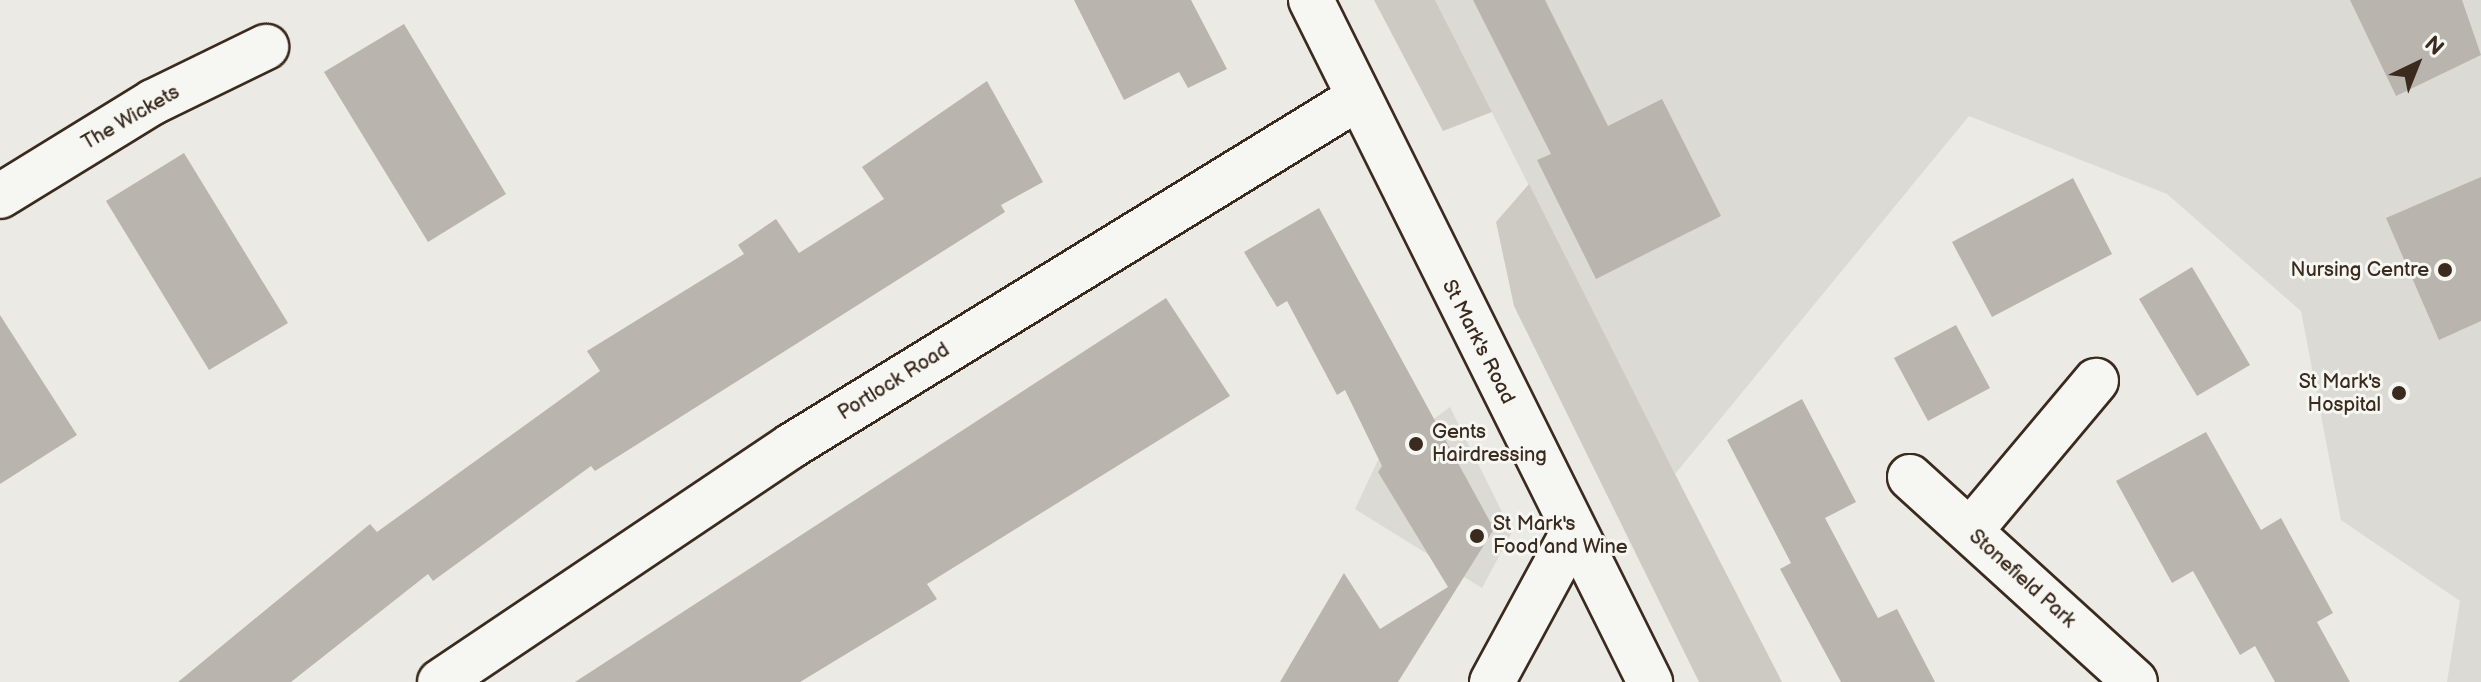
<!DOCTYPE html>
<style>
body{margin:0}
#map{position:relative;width:2481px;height:682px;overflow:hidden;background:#ebeae5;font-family:"Balsamiq Sans",sans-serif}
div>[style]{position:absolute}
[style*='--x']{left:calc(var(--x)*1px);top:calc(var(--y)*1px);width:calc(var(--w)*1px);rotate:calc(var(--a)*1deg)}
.built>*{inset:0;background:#dcdad4}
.green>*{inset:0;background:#cdcac4}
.building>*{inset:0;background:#bab4ae}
.roads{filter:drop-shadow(2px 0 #3b2a1e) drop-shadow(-2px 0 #3b2a1e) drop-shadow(0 2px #3b2a1e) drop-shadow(0 -2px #3b2a1e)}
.minor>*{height:44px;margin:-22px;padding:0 22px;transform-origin:22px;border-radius:22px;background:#f6f6f2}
.tertiary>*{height:44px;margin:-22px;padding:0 22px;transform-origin:22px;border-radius:22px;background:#f6f6f2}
.dots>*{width:22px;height:22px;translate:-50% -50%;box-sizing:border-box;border:4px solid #f6f6f2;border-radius:50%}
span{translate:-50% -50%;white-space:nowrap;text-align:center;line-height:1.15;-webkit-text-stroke:6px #f6f6f2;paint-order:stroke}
.street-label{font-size:20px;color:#3b2a1e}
.poi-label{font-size:20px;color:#3b2a1e}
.right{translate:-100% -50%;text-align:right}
.left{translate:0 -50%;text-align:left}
.north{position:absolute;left:2377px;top:24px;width:80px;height:80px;-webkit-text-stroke:6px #f6f6f2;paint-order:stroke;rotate:43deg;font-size:22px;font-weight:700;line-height:32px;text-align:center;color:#3b2a1e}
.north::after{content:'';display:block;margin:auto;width:28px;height:36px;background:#3b2a1e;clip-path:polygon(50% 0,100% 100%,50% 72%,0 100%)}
</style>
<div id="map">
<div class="built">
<i style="clip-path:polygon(1435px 0,2481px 0,2481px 682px,2447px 682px,2460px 601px,2341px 520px,2301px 311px,2167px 194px,1969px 116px,1675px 474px)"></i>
<i style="clip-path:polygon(1450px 407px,1512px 532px,1482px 588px,1355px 509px,1378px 460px)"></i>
</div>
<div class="green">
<i style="clip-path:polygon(1374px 0,1435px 0,1492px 112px,1443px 131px)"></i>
<i style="clip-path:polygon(1529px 184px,1675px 474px,1782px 682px,1699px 682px,1514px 306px,1496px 222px)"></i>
</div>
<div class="building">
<i style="clip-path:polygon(1074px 0,1191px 0,1227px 69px,1188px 88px,1179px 72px,1124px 100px)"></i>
<i style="clip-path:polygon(1473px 0,1545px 0,1608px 126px,1662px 99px,1721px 216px,1596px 279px,1537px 160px,1551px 154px)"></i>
<i style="clip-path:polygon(2350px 0,2462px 0,2481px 55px,2396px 96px)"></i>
<i style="clip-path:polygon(404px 24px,506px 194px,428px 242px,324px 72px)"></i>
<i style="clip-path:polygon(987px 81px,1043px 182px,1001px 205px,1005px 212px,595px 471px,591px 466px,433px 581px,428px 574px,291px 682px,178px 682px,370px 524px,377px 532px,600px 371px,587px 351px,744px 254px,738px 245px,776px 219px,799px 253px,884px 199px,862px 167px)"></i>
<i style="clip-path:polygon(184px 153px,288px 323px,209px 370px,106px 201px)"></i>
<i style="clip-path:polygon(2481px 177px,2481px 321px,2439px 340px,2386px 218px)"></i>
<i style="clip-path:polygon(2073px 178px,2112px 254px,1992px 317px,1952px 242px)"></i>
<i style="clip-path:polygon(1319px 208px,1494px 529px,1398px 682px,1280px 682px,1344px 573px,1380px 629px,1448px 587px,1378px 472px,1382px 466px,1345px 390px,1337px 395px,1287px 301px,1277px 307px,1244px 252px)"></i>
<i style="clip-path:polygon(2192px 267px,2250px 365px,2197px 396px,2139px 299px)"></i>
<i style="clip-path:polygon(1166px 298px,1230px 396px,927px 584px,937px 599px,800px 682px,575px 682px)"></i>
<i style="clip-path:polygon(0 315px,77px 435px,0 484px)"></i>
<i style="clip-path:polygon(1956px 325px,1990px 388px,1928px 421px,1894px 358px)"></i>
<i style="clip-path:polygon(1802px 399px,1856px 502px,1825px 518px,1878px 618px,1897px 609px,1935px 682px,1841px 682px,1780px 569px,1791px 563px,1727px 440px)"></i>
<i style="clip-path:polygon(2206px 432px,2261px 530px,2281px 518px,2333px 613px,2317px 622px,2350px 682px,2275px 682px,2255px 646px,2240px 655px,2193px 571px,2172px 583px,2116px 481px)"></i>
</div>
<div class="roads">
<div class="minor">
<i style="--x:0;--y:196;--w:180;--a:-31.6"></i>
<i style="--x:153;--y:102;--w:126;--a:-26"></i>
<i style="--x:1910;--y:477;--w:304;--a:42.3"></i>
<i style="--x:1970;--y:531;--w:196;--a:-50"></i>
<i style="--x:440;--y:682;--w:423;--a:-33.9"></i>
<i style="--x:791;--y:446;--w:665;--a:-31.54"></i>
<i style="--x:1492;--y:682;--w:170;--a:-61.5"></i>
</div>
<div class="tertiary">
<i style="--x:1311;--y:0;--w:762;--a:63.57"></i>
</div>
</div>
<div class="dots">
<i style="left:2445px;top:270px;background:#3b2a1e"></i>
<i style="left:2399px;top:393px;background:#3b2a1e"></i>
<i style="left:1416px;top:444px;background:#3b2a1e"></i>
<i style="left:1477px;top:536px;background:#3b2a1e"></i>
</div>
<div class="street-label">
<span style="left:131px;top:118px;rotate:-30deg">The Wickets</span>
<span style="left:1478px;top:342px;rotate:63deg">St Mark's Road</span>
<span style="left:894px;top:382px;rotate:-32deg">Portlock Road</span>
<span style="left:2022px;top:579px;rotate:42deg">Stonefield Park</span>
</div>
<div class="poi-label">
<span class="right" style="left:2429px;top:270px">Nursing Centre</span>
<span class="right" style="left:2381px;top:394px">St Mark's<br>Hospital</span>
<span class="left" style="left:1432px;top:444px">Gents<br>Hairdressing</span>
<span class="left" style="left:1493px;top:536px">St Mark's<br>Food and Wine</span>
</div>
<div class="north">N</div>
</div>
